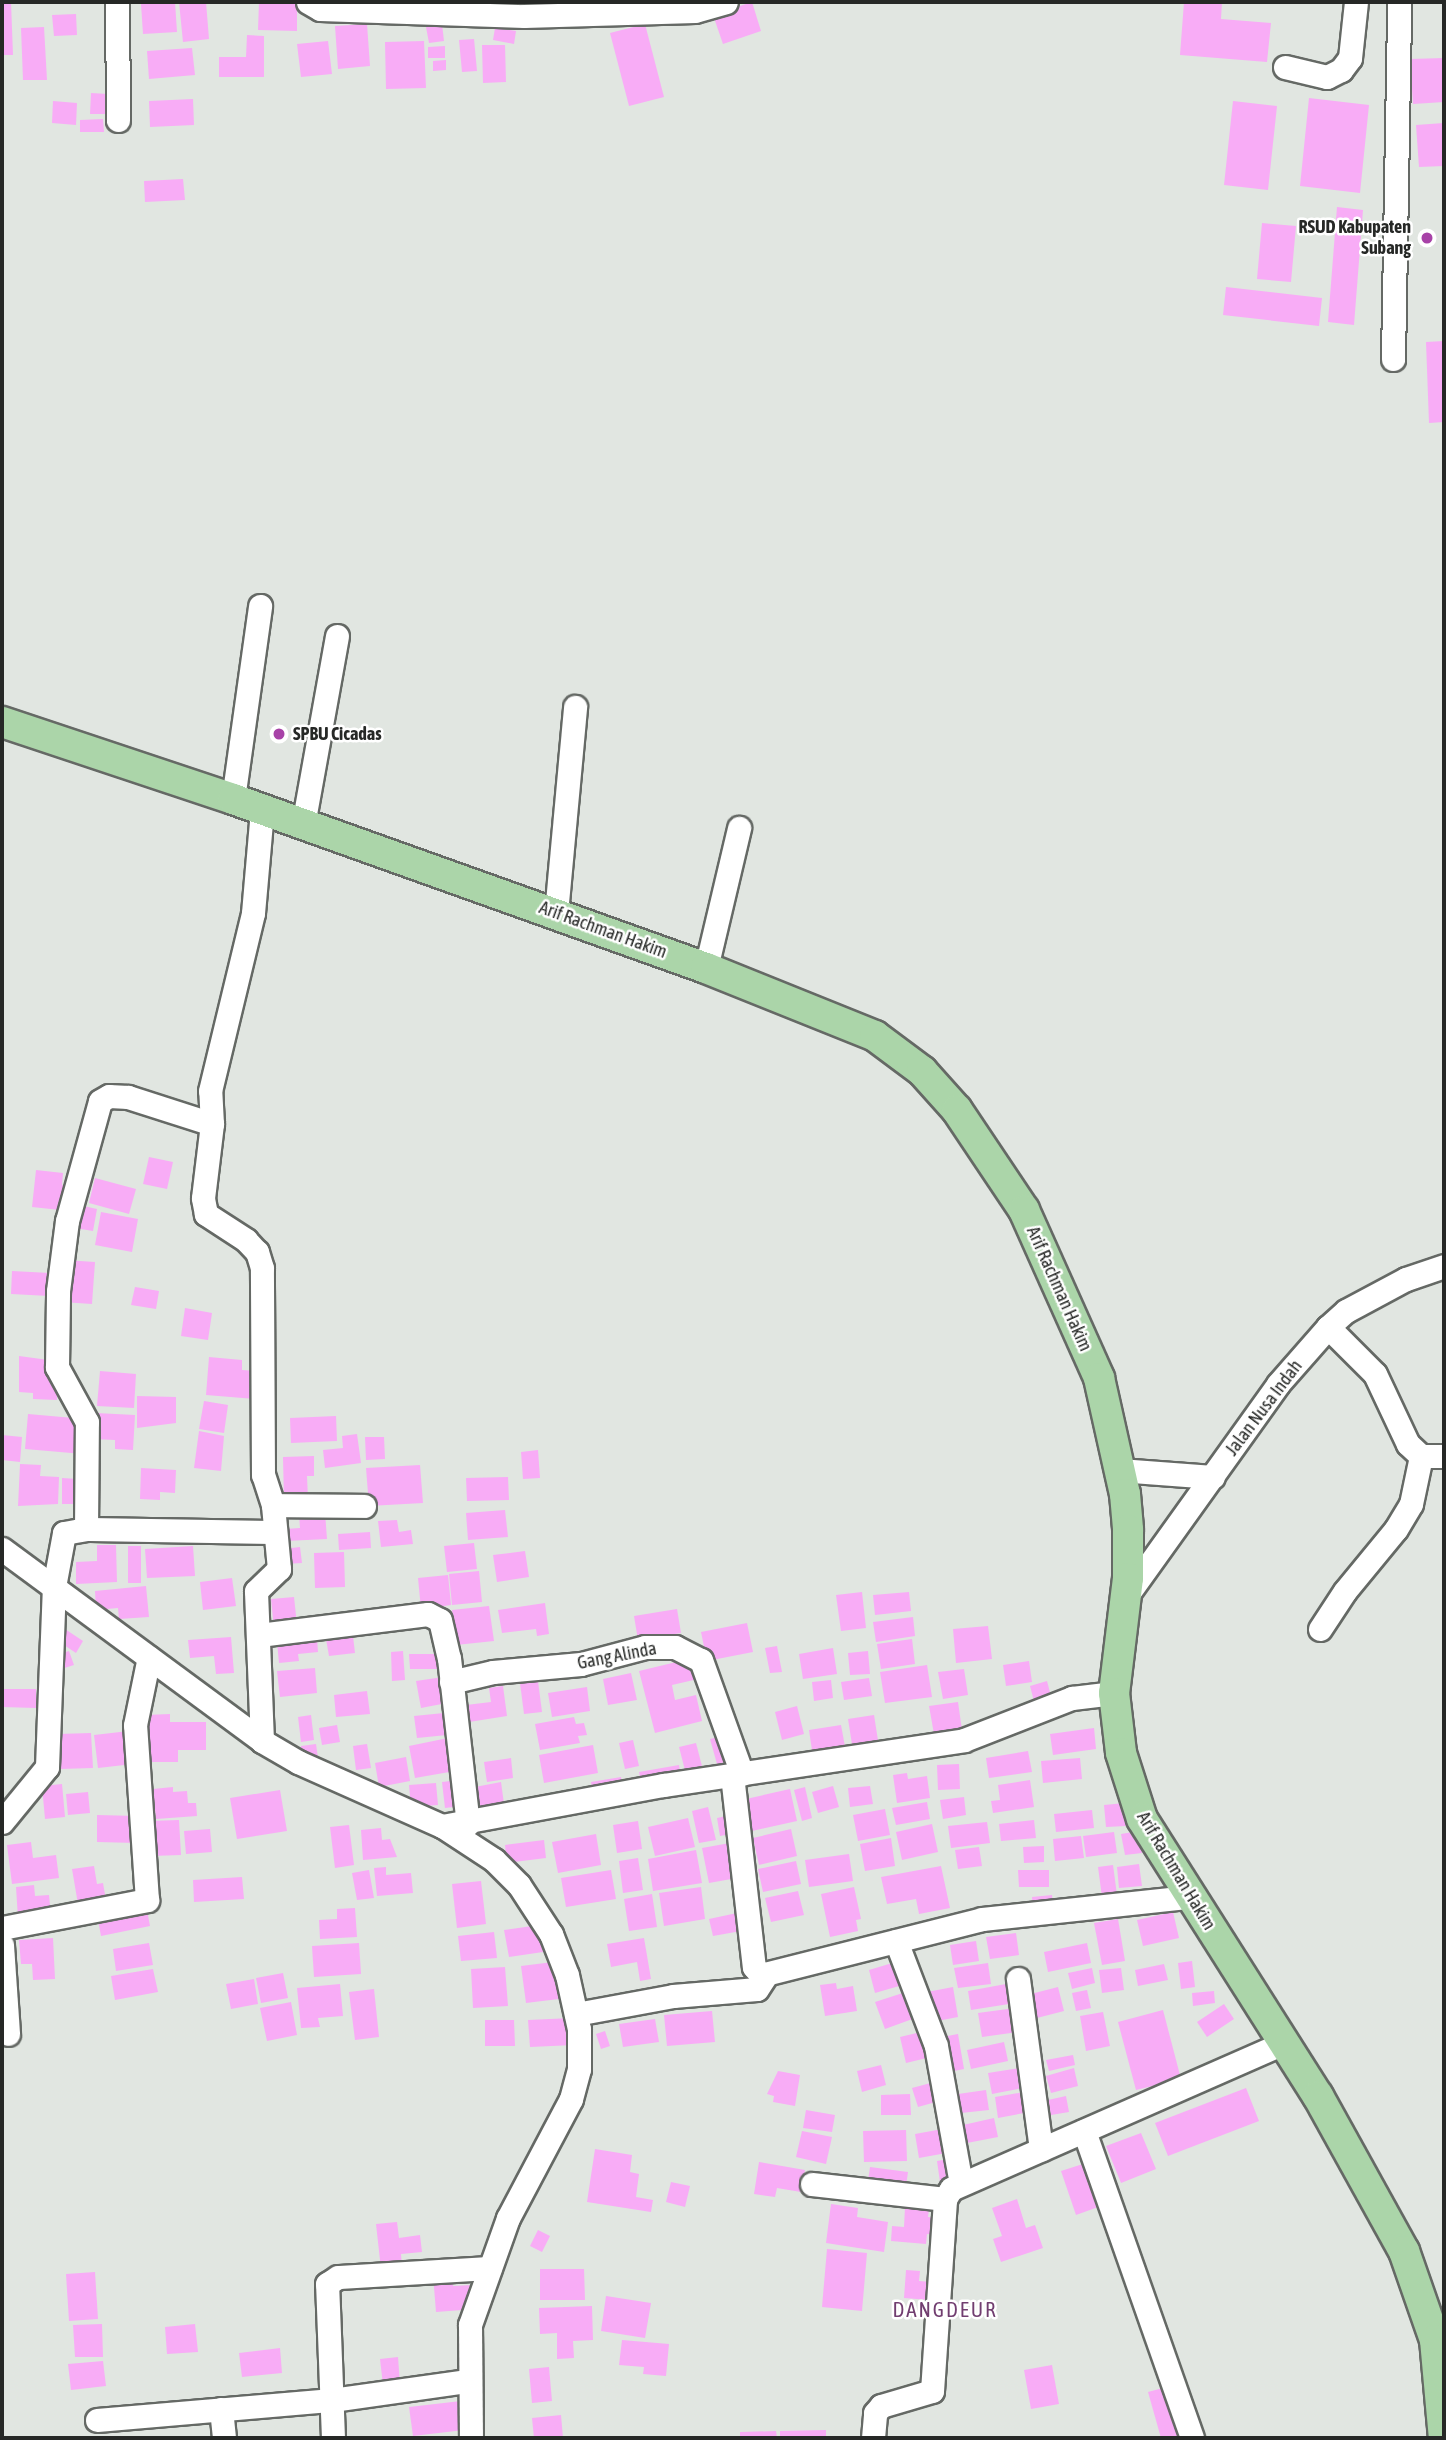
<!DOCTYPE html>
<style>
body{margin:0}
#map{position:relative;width:1446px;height:2440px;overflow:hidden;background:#e1e6e1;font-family:"Asap Condensed",sans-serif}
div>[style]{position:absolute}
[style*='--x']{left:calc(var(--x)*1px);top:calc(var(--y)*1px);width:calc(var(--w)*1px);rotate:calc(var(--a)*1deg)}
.building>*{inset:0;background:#f8acf6}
.roads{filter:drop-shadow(2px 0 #656965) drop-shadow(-2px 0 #656965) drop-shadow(0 2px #656965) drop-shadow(0 -2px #656965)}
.minor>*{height:23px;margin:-11.5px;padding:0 11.5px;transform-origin:11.5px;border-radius:11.5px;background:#fff}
.major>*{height:30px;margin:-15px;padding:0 15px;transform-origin:15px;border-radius:15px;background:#abd5a9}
.dots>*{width:19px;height:19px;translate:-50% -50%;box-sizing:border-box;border:4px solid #fff;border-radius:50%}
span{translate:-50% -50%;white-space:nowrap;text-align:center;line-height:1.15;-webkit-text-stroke:5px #fff;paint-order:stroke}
.poi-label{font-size:18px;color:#262826;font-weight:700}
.right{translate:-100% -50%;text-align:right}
.left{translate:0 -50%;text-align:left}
.street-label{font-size:18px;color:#262826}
.quarter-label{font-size:21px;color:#713e70;letter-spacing:2px}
.frame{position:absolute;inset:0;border:4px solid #262826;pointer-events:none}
</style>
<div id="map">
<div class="building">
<i style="clip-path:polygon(2px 2px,11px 2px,13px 55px,2px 55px)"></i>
<i style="clip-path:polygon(175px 2px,177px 32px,143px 34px,141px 4px)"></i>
<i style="clip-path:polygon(179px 2px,206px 2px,209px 39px,183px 42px)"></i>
<i style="clip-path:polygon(259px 2px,297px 2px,297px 31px,258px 30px)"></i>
<i style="clip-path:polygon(487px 2px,521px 2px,521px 7px,487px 7px)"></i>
<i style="clip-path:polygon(752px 2px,761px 31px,723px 44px,713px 15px)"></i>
<i style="clip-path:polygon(1184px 2px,1222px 2px,1221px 19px,1271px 23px,1267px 62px,1180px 55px)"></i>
<i style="clip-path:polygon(76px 14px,77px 35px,54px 36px,52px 15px)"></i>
<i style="clip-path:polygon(367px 24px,370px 66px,338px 69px,335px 26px)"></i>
<i style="clip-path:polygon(442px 24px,444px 41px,429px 43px,426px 27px)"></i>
<i style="clip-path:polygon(645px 24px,664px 97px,629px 106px,610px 33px)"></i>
<i style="clip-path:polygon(44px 27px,47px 80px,23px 80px,21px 28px)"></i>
<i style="clip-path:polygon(495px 28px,516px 31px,514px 44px,493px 40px)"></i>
<i style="clip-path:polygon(247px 35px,264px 36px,264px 77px,219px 77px,219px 57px,246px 57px)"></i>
<i style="clip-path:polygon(474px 39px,477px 71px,462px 72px,459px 40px)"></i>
<i style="clip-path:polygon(328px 41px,332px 74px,301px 77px,297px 44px)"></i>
<i style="clip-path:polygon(424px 41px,426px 88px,386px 89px,385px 42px)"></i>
<i style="clip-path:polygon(482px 45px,505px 45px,506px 82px,483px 83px)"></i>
<i style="clip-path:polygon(445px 46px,445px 58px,428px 58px,428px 47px)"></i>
<i style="clip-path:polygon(192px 48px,195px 75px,149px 79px,147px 51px)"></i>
<i style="clip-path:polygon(1444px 58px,1444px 102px,1413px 104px,1410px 59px)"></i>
<i style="clip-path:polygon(446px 60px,446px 70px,433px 71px,433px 61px)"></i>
<i style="clip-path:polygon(91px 93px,108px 94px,107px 114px,90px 114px)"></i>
<i style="clip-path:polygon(1309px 98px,1369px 105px,1360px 193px,1300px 186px)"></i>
<i style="clip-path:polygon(193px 99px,194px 125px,150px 127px,149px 101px)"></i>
<i style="clip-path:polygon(53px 101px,77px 103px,76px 125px,52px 123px)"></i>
<i style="clip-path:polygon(1233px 101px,1277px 106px,1268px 190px,1224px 185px)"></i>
<i style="clip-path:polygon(103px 119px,104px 132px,80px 132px,80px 120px)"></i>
<i style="clip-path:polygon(1444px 123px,1444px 166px,1419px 167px,1416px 125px)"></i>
<i style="clip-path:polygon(183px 179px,185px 200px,145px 202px,144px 181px)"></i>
<i style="clip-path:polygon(1337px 207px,1363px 210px,1354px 325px,1328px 322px)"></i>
<i style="clip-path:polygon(1262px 223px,1296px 226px,1291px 282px,1257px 279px)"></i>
<i style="clip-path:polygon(1226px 287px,1322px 298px,1319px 326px,1223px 315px)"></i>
<i style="clip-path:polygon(1444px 341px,1444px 422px,1429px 423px,1426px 342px)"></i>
<i style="clip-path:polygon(149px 1157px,173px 1162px,167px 1189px,143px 1184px)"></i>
<i style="clip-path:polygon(36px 1170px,63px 1173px,62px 1185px,67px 1186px,60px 1210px,32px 1207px)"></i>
<i style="clip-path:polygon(95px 1178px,136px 1189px,129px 1214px,89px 1203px)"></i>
<i style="clip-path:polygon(79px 1205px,97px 1209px,93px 1231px,75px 1228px)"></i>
<i style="clip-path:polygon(101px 1212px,138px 1219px,132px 1252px,95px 1245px)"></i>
<i style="clip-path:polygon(65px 1260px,95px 1262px,92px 1304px,62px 1302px)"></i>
<i style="clip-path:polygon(12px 1271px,50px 1273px,49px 1296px,11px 1294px)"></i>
<i style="clip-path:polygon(135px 1287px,159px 1291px,156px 1309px,131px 1305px)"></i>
<i style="clip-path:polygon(185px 1308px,212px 1313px,208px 1340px,181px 1336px)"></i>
<i style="clip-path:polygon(19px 1356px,56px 1361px,57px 1400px,33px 1399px,33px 1393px,19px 1392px)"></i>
<i style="clip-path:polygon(209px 1357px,242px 1360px,242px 1370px,257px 1371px,255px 1399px,206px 1395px)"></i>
<i style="clip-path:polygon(100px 1371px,136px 1374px,134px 1408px,97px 1406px)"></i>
<i style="clip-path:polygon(137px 1396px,176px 1397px,176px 1423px,137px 1428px)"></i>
<i style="clip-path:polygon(204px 1401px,228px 1405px,224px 1433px,199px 1429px)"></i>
<i style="clip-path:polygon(96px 1413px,135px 1415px,133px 1450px,115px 1449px,115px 1440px,94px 1439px)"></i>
<i style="clip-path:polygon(28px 1414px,85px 1419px,83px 1454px,25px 1449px)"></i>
<i style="clip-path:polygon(336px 1416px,337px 1441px,291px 1443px,290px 1418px)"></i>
<i style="clip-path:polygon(199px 1431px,224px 1436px,221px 1471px,194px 1468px)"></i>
<i style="clip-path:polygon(357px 1434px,361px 1463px,325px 1468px,323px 1450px,343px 1448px,342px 1436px)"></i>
<i style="clip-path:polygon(2px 1435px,22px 1437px,20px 1462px,2px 1460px)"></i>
<i style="clip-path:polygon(365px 1437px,384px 1437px,385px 1459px,366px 1460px)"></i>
<i style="clip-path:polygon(538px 1450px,540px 1478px,523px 1479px,521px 1452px)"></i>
<i style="clip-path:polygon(314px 1456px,314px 1476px,307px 1476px,308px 1499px,284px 1500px,283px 1457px)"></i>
<i style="clip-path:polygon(20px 1464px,41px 1465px,40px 1476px,59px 1477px,58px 1504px,18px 1506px)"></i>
<i style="clip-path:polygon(420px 1465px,423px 1503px,369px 1506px,366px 1468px)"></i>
<i style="clip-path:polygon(141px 1468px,176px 1470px,175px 1493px,160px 1492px,160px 1500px,140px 1499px)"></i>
<i style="clip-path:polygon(508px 1477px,509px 1500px,467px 1501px,466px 1478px)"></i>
<i style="clip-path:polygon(62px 1478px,78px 1479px,78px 1504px,62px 1504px)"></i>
<i style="clip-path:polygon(505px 1510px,508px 1537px,468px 1540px,466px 1513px)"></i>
<i style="clip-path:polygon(325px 1512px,327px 1539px,286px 1541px,285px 1529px,300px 1528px,299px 1514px)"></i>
<i style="clip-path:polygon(397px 1520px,399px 1532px,411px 1530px,413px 1544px,381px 1547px,378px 1521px)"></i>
<i style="clip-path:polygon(370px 1532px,371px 1548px,339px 1550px,338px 1534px)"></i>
<i style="clip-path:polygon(474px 1543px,477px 1569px,447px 1572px,444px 1546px)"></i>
<i style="clip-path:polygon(97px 1545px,116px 1545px,117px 1582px,76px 1584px,76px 1562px,97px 1561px)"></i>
<i style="clip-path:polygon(128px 1546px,141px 1546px,141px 1583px,128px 1583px)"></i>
<i style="clip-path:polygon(193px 1546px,195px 1576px,147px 1578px,145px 1549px)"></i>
<i style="clip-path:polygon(300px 1547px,302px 1563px,285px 1564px,283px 1549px)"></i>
<i style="clip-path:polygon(525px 1551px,529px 1577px,497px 1582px,493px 1555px)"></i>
<i style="clip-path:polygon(344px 1552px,345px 1587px,315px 1588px,314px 1553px)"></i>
<i style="clip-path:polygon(479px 1571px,482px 1602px,452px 1605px,449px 1574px)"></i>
<i style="clip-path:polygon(448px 1575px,451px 1605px,421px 1609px,418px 1578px)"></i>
<i style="clip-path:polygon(232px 1578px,236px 1606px,203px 1610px,200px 1582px)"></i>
<i style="clip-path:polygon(146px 1586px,149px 1617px,119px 1619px,118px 1608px,96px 1610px,95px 1591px)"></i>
<i style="clip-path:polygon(862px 1592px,866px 1628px,841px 1631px,836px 1595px)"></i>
<i style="clip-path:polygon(909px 1592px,911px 1611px,875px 1615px,873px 1595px)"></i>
<i style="clip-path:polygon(294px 1597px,297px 1625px,274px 1628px,271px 1599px)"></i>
<i style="clip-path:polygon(545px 1603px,549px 1634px,537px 1636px,536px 1629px,502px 1633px,498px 1610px)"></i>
<i style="clip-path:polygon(489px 1606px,494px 1641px,456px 1645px,452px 1610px)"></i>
<i style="clip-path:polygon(677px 1609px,681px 1633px,638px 1640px,634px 1616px)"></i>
<i style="clip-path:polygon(913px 1617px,915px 1636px,876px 1642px,873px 1622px)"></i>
<i style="clip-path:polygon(747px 1623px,753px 1652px,707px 1661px,701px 1632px)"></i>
<i style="clip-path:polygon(988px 1626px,992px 1659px,956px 1663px,953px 1629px)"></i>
<i style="clip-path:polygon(65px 1629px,83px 1641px,76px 1653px,58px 1641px)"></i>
<i style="clip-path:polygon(353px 1636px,355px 1653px,329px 1656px,326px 1639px)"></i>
<i style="clip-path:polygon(231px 1637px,234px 1673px,216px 1674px,214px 1656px,190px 1658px,188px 1640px)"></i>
<i style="clip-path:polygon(317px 1638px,318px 1652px,298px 1654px,299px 1661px,279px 1663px,277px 1642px)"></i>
<i style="clip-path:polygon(912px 1639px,915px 1664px,881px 1669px,877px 1644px)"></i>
<i style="clip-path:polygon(777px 1646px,782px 1672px,770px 1673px,765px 1648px)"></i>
<i style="clip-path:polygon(833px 1648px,837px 1674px,803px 1679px,799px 1654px)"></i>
<i style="clip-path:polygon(69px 1651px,74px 1665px,58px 1670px,53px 1656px)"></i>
<i style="clip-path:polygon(403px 1651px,405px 1680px,392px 1681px,391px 1652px)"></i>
<i style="clip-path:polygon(868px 1651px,870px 1674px,850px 1675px,848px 1653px)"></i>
<i style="clip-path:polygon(409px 1654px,440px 1654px,440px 1669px,410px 1669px)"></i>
<i style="clip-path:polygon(693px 1658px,698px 1679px,672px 1685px,675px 1700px,696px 1695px,702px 1721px,655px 1733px,639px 1671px)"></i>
<i style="clip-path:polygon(1029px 1661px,1032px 1682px,1006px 1686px,1003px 1665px)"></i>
<i style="clip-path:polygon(927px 1665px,932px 1697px,885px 1703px,880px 1672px)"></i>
<i style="clip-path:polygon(315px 1668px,317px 1693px,280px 1697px,277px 1671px)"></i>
<i style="clip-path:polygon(964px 1669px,968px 1695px,943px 1699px,938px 1672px)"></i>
<i style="clip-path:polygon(631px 1673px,637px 1700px,608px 1705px,603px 1679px)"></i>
<i style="clip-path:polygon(443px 1677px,447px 1703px,421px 1708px,416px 1681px)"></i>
<i style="clip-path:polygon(869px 1678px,872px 1696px,844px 1700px,841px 1682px)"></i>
<i style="clip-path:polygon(831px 1680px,833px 1698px,814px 1701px,812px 1682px)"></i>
<i style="clip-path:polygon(538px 1681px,542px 1712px,524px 1714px,520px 1683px)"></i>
<i style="clip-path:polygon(1047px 1681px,1053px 1704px,1036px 1709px,1030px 1686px)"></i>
<i style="clip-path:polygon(503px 1686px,507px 1716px,469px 1722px,466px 1705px,491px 1702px,489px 1688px)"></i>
<i style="clip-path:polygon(587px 1687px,590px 1711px,552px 1717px,548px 1693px)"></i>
<i style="clip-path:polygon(2px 1689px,36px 1689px,36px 1708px,2px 1707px)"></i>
<i style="clip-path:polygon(367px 1691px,370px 1714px,336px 1717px,334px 1695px)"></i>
<i style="clip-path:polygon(958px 1702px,962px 1730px,934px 1734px,929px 1706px)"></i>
<i style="clip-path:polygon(797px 1706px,804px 1734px,782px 1740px,775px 1712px)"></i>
<i style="clip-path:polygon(444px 1713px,447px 1735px,417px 1738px,414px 1716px)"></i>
<i style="clip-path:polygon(170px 1714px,170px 1722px,206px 1722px,206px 1750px,178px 1750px,178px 1762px,146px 1762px,146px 1715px)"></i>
<i style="clip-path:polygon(311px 1715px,314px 1740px,301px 1742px,298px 1717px)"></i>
<i style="clip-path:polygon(874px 1715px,879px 1747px,853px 1751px,848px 1719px)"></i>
<i style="clip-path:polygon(574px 1717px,576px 1724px,584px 1723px,587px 1735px,578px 1736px,580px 1743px,540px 1750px,535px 1724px)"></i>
<i style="clip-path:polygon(337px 1725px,340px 1742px,322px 1745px,319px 1728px)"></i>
<i style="clip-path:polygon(841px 1725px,846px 1752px,813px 1757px,809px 1730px)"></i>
<i style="clip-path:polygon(1094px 1728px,1096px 1749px,1053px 1755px,1050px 1734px)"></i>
<i style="clip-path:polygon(129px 1731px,133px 1764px,98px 1768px,94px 1735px)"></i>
<i style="clip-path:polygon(91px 1733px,93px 1768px,60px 1769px,58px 1734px)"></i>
<i style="clip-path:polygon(727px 1735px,733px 1760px,717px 1764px,710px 1739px)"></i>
<i style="clip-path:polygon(448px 1738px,455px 1771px,415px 1778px,409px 1746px)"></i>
<i style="clip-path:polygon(633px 1740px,639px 1766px,625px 1769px,619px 1743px)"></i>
<i style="clip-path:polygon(696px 1743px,704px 1774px,687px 1778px,679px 1747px)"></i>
<i style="clip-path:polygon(316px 1744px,318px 1758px,303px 1760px,301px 1746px)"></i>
<i style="clip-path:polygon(367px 1744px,371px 1768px,356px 1770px,353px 1746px)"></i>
<i style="clip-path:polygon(593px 1745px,598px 1773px,544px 1783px,539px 1755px)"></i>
<i style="clip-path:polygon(1028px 1751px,1032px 1772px,989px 1778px,986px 1758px)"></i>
<i style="clip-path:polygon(406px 1757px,410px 1781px,379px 1787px,375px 1763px)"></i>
<i style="clip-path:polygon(511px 1758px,513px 1778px,487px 1782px,484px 1762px)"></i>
<i style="clip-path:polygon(1080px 1758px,1082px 1779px,1043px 1783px,1041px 1761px)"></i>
<i style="clip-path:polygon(959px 1764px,960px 1789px,938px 1790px,937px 1765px)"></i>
<i style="clip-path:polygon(679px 1765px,681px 1779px,642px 1787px,639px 1772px)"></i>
<i style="clip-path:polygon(907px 1773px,908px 1779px,927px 1776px,930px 1798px,897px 1803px,893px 1775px)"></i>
<i style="clip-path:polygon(621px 1777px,623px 1791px,594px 1797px,591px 1782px)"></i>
<i style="clip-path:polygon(459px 1780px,462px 1806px,445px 1808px,442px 1782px)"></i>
<i style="clip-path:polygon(1030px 1780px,1034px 1807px,993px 1813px,991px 1801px,1000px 1800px,998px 1785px)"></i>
<i style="clip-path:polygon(501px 1782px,504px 1804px,479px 1808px,475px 1787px)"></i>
<i style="clip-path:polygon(436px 1783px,438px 1805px,411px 1807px,409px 1785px)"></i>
<i style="clip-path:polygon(62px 1784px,65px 1817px,45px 1819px,42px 1786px)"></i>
<i style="clip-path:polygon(833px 1786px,839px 1807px,818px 1813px,812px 1792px)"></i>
<i style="clip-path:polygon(870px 1786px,873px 1804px,850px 1807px,848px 1788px)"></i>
<i style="clip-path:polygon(173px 1787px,173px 1792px,187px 1791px,188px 1803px,196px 1803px,197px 1816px,156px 1819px,153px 1789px)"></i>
<i style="clip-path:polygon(805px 1787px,812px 1818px,802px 1821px,794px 1790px)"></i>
<i style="clip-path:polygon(790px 1789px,797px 1821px,752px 1831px,746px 1799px)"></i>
<i style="clip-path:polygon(280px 1790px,287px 1831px,237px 1839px,230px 1798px)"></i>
<i style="clip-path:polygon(88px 1792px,90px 1813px,68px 1815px,66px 1794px)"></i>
<i style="clip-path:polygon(964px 1797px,966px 1815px,943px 1819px,940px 1800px)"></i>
<i style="clip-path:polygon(927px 1802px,930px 1819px,896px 1825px,892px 1808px)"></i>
<i style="clip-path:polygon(1125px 1803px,1126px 1826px,1106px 1827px,1104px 1805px)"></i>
<i style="clip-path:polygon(708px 1807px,716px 1840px,699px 1843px,692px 1811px)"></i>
<i style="clip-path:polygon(885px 1809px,890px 1835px,858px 1841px,853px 1815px)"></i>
<i style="clip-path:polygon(1092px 1810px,1094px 1828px,1056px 1832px,1054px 1814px)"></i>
<i style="clip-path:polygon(97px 1815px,137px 1816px,137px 1843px,97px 1842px)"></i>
<i style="clip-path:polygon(731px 1815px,736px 1833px,720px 1836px,717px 1818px)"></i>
<i style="clip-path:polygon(688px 1818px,695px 1847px,655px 1856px,648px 1827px)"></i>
<i style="clip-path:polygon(179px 1820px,181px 1855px,151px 1856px,149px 1821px)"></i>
<i style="clip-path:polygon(1034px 1820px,1036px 1838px,1001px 1841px,999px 1824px)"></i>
<i style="clip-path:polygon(638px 1821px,642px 1849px,617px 1853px,613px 1825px)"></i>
<i style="clip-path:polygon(987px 1822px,990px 1843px,951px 1848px,948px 1826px)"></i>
<i style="clip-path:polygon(932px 1824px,938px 1852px,902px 1860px,896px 1832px)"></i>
<i style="clip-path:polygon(349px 1825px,354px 1865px,335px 1868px,330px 1827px)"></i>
<i style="clip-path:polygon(381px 1828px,382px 1840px,390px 1839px,397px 1857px,363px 1860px,361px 1830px)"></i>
<i style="clip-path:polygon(210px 1829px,212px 1852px,186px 1854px,184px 1831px)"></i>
<i style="clip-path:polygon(791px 1829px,797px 1856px,759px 1865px,753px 1838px)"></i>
<i style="clip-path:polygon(1139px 1831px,1142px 1853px,1125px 1855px,1121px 1834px)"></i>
<i style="clip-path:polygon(1114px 1832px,1117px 1853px,1086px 1857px,1083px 1836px)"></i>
<i style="clip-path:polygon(596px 1834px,601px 1865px,558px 1873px,552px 1842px)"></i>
<i style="clip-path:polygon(1081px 1836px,1084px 1858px,1055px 1861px,1053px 1839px)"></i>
<i style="clip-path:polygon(891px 1838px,895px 1866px,865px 1871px,860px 1844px)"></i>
<i style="clip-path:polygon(544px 1840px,546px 1858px,507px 1863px,505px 1845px)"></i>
<i style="clip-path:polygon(31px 1842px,33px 1858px,56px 1855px,59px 1878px,12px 1884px,7px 1845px)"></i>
<i style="clip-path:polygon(730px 1843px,737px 1878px,709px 1883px,702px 1848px)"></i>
<i style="clip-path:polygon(1044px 1846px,1044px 1862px,1024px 1863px,1023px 1847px)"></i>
<i style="clip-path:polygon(979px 1847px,982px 1866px,958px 1869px,955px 1850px)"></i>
<i style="clip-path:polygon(696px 1850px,702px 1883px,653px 1891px,648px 1859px)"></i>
<i style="clip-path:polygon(849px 1854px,853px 1881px,809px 1887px,805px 1860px)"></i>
<i style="clip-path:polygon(638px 1858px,643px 1890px,623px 1893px,619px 1861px)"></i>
<i style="clip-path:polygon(796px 1861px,801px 1884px,763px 1892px,758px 1869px)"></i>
<i style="clip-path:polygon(1139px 1864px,1142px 1886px,1119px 1888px,1117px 1867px)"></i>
<i style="clip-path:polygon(1113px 1865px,1117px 1895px,1102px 1897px,1098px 1867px)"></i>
<i style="clip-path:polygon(94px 1866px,97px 1884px,103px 1883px,107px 1906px,79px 1910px,72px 1869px)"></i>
<i style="clip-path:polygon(941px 1866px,950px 1908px,919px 1914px,916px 1899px,887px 1904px,881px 1877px)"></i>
<i style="clip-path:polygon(386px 1867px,386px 1875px,411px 1873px,413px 1893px,377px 1896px,374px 1868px)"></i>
<i style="clip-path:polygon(369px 1870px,374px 1898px,357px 1900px,352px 1873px)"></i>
<i style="clip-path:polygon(611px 1870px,616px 1899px,566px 1907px,561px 1878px)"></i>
<i style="clip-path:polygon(1018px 1870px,1049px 1870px,1049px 1887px,1019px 1887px)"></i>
<i style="clip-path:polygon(242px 1877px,244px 1899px,194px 1902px,193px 1880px)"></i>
<i style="clip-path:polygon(481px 1881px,486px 1924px,457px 1928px,452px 1884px)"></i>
<i style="clip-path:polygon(34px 1885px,35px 1896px,49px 1895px,51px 1916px,18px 1918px,16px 1887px)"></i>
<i style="clip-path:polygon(701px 1887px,705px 1919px,664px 1926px,659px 1893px)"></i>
<i style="clip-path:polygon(854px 1887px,861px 1919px,856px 1920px,858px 1931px,830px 1937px,821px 1894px)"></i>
<i style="clip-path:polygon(798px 1891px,804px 1915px,771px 1922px,765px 1898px)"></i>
<i style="clip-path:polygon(652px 1894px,657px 1927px,629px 1931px,624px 1899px)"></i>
<i style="clip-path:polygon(1052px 1895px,1053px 1906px,1033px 1909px,1032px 1897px)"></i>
<i style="clip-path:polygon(146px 1905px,150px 1926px,101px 1936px,97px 1915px)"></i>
<i style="clip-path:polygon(355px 1908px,357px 1937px,320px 1939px,319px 1920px,337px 1919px,337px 1909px)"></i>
<i style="clip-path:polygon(1173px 1912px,1179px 1938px,1143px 1946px,1137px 1920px)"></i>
<i style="clip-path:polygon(737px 1913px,741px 1931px,713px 1936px,709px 1919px)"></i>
<i style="clip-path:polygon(1118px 1919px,1125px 1961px,1102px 1965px,1094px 1923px)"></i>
<i style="clip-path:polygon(539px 1925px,543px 1952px,509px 1957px,504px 1930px)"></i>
<i style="clip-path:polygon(494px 1932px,497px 1958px,461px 1961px,458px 1936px)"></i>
<i style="clip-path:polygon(1016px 1933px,1019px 1955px,990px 1959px,986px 1937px)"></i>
<i style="clip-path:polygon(53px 1938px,55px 1979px,33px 1980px,32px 1964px,21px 1964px,19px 1940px)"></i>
<i style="clip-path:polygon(644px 1938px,651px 1979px,640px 1981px,637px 1962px,611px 1967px,607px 1944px)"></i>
<i style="clip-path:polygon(976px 1941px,979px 1961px,953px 1965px,950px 1945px)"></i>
<i style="clip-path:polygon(149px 1943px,153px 1965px,116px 1971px,113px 1949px)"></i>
<i style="clip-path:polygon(359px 1943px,361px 1974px,314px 1977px,312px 1946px)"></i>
<i style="clip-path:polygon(1087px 1943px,1091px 1963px,1048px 1972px,1044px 1952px)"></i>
<i style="clip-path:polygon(561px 1961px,567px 1998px,526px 2003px,521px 1966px)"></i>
<i style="clip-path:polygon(899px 1961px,906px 1984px,875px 1993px,869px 1970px)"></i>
<i style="clip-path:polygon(1192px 1961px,1195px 1987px,1181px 1989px,1178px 1963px)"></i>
<i style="clip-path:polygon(988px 1963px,991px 1984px,958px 1988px,954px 1968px)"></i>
<i style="clip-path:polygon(1164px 1964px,1168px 1980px,1138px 1986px,1135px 1970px)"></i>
<i style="clip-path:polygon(505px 1967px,508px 2006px,473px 2008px,471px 1969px)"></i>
<i style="clip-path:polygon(1092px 1968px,1095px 1983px,1072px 1989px,1068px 1973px)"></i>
<i style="clip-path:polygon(1121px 1968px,1124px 1990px,1102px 1993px,1099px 1970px)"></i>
<i style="clip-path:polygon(153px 1969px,158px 1992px,115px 2000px,111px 1976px)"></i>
<i style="clip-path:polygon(283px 1973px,288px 1998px,261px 2003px,256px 1978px)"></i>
<i style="clip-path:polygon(254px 1979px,258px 2004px,231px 2009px,226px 1984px)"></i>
<i style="clip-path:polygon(836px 1983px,837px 1989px,853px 1986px,857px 2011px,825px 2016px,820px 1985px)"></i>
<i style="clip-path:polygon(340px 1984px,343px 2016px,318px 2018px,320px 2027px,301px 2028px,297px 1988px)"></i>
<i style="clip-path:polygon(1006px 1984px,1009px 2004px,971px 2010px,968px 1991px)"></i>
<i style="clip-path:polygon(953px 1987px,958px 2017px,932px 2022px,927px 1992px)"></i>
<i style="clip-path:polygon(1058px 1987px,1064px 2011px,1033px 2019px,1027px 1995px)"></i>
<i style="clip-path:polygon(374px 1989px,379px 2037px,355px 2040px,349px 1992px)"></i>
<i style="clip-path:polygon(1087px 1990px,1091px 2008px,1076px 2011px,1072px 1993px)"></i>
<i style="clip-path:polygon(909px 1991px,918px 2017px,885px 2029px,875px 2002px)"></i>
<i style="clip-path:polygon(1214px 1991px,1215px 2003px,1193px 2006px,1192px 1993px)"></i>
<i style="clip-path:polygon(291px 2002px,297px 2035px,267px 2041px,260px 2008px)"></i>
<i style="clip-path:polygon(1224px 2004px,1234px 2019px,1207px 2037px,1197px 2022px)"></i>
<i style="clip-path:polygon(1015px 2008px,1018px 2032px,982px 2037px,978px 2013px)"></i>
<i style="clip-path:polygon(1163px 2010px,1181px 2079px,1136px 2090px,1118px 2022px)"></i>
<i style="clip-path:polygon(712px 2011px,715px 2042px,667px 2046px,664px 2015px)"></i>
<i style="clip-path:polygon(1103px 2012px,1110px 2046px,1086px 2051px,1080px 2016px)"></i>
<i style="clip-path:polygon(572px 2018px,574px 2045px,530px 2047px,528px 2020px)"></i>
<i style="clip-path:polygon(655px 2019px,659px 2042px,623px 2047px,619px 2024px)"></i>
<i style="clip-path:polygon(485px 2020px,514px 2020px,515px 2046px,485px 2046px)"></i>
<i style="clip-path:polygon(605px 2031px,610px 2046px,601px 2049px,596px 2034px)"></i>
<i style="clip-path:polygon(925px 2031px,931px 2057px,906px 2063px,900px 2037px)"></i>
<i style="clip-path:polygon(958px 2034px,964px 2069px,949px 2072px,942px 2037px)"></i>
<i style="clip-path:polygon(1004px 2042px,1008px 2061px,971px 2069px,967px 2050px)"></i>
<i style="clip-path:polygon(1073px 2055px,1075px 2065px,1049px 2071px,1046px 2060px)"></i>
<i style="clip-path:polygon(881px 2065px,886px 2085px,862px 2092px,857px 2071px)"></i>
<i style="clip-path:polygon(1019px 2068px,1023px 2088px,992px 2094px,988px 2073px)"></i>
<i style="clip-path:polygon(1074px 2068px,1078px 2086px,1051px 2093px,1046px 2076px)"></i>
<i style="clip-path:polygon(778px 2071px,800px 2075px,795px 2106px,773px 2102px,774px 2096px,767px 2094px)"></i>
<i style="clip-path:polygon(938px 2081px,943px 2100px,918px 2107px,912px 2088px)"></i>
<i style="clip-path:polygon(1246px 2088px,1259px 2121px,1168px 2156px,1155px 2123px)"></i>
<i style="clip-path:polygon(986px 2090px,989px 2110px,961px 2113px,958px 2094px)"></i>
<i style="clip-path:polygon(1024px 2092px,1029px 2112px,998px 2118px,995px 2097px)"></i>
<i style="clip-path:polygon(910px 2094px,911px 2115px,881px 2115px,881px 2095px)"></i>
<i style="clip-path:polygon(1066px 2096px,1069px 2112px,1051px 2115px,1048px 2100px)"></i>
<i style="clip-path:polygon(806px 2110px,835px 2115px,832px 2132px,803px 2128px)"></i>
<i style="clip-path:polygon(994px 2118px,998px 2137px,967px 2143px,963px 2125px)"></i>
<i style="clip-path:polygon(948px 2128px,952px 2152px,919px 2158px,915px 2134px)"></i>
<i style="clip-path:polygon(906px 2130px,907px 2161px,864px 2162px,863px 2131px)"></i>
<i style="clip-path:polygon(802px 2131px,832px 2137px,826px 2164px,796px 2157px)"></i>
<i style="clip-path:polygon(1141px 2133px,1156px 2169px,1121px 2183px,1106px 2146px)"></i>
<i style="clip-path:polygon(595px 2149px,632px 2155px,630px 2172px,639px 2174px,636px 2197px,653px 2200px,651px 2212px,587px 2202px)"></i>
<i style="clip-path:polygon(954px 2158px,957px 2179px,940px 2182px,937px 2161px)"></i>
<i style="clip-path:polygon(759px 2162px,805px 2170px,801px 2192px,777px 2188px,775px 2197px,754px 2194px)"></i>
<i style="clip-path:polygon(1086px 2163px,1101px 2206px,1076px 2215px,1061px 2171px)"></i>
<i style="clip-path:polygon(870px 2167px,908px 2172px,905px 2193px,867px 2188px)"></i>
<i style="clip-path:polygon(671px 2182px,690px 2186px,685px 2207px,666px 2202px)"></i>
<i style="clip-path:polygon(1017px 2199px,1026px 2228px,1035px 2225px,1043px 2248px,1001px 2262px,993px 2239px,1002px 2236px,992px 2208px)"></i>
<i style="clip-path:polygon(831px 2204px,858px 2208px,857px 2217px,888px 2222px,884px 2252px,826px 2243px)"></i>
<i style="clip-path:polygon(905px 2207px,929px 2210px,928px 2217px,938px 2218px,937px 2235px,927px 2234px,926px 2244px,891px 2241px,892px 2226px,904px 2227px)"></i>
<i style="clip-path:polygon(397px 2222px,399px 2238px,420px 2235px,422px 2252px,401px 2254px,402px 2267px,381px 2269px,376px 2224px)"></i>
<i style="clip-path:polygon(538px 2230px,550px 2236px,542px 2252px,530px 2246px)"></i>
<i style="clip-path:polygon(827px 2249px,867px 2253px,862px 2311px,822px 2307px)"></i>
<i style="clip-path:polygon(540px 2269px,584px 2269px,585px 2300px,540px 2300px)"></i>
<i style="clip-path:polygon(906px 2270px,920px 2271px,919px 2281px,932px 2282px,930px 2300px,904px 2298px)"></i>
<i style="clip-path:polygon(95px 2272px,98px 2319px,69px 2321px,66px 2274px)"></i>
<i style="clip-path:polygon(452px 2273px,453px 2286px,472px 2285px,475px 2309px,436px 2312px,433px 2275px)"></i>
<i style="clip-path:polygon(606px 2296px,651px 2303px,645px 2338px,601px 2331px)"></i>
<i style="clip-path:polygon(592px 2306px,593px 2340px,573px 2341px,574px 2358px,557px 2359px,557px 2333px,540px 2334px,539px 2308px)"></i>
<i style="clip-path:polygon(102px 2324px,103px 2357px,75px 2357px,73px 2325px)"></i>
<i style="clip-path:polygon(195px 2324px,198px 2352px,167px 2354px,165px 2327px)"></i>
<i style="clip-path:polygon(622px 2340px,669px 2344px,666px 2376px,643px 2374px,644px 2367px,619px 2365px)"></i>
<i style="clip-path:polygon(280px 2348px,282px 2373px,242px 2377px,239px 2353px)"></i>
<i style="clip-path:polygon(398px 2357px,400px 2384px,383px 2385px,380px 2359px)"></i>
<i style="clip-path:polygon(103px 2361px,106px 2386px,71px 2390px,68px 2364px)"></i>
<i style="clip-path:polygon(1052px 2365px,1059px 2404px,1031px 2409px,1024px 2370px)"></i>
<i style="clip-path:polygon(549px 2367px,552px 2401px,532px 2403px,529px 2369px)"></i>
<i style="clip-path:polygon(1174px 2385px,1189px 2438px,1161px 2438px,1148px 2392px)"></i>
<i style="clip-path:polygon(461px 2401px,464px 2430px,413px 2436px,409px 2407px)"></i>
<i style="clip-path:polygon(561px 2415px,563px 2438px,534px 2438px,532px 2418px)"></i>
<i style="clip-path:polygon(826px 2430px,826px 2438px,780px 2438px,780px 2431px)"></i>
<i style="clip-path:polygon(776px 2431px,777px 2438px,740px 2438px,740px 2432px)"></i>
</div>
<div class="roads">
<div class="minor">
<i style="--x:117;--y:2;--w:118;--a:89.5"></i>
<i style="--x:308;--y:2;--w:14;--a:30"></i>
<i style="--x:320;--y:9;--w:204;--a:2"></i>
<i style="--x:524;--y:16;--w:171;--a:-1.7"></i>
<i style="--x:695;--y:11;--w:32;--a:-16"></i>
<i style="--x:1285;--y:67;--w:43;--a:13.4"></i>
<i style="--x:1327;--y:77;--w:16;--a:-27"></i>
<i style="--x:1341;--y:70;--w:15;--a:-53"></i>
<i style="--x:1350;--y:58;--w:56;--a:-83.9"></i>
<i style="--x:1393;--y:359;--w:357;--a:-89"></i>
<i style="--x:233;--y:799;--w:195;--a:-82"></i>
<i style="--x:303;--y:825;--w:192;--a:-79.8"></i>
<i style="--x:556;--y:913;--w:207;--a:-84.7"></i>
<i style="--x:706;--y:968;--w:144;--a:-76.7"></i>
<i style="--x:1328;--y:1327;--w:66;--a:45"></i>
<i style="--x:1375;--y:1374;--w:77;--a:64.8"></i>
<i style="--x:1408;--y:1444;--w:18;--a:43"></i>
<i style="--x:1421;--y:1456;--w:23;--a:0"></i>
<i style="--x:1119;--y:1470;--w:94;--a:4.3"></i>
<i style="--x:273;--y:1505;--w:91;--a:0.6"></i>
<i style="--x:86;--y:1529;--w:107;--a:-89.5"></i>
<i style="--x:87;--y:1422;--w:63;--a:-118.6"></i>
<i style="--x:57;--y:1367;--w:76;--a:-89.2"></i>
<i style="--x:58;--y:1291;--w:71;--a:-82.7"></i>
<i style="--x:67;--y:1221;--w:124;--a:-74.6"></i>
<i style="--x:100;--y:1101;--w:10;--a:-29"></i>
<i style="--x:109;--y:1096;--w:19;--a:3"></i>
<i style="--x:128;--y:1097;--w:88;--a:17.8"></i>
<i style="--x:2;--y:1549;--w:323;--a:36.4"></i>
<i style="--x:262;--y:1741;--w:42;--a:30.3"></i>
<i style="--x:298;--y:1762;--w:158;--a:24"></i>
<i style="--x:442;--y:1826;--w:226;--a:-10.5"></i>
<i style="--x:664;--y:1785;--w:303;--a:-8.5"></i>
<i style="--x:964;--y:1740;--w:116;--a:-21.3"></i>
<i style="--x:1072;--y:1698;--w:42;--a:-6.8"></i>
<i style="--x:1125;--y:1598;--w:263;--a:-54.4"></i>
<i style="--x:1278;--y:1384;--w:76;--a:-48.7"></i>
<i style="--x:1328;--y:1327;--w:24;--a:-42"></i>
<i style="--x:1346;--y:1311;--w:68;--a:-28.1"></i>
<i style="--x:1406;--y:1279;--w:40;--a:-18.9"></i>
<i style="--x:1320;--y:1629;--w:45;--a:-56.7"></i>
<i style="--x:1345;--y:1591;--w:80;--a:-50.6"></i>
<i style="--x:1396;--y:1529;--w:29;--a:-59"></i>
<i style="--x:1411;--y:1504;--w:49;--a:-78.2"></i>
<i style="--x:259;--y:1635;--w:170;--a:-7.1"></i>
<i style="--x:428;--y:1614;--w:13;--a:27"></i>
<i style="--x:440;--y:1620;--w:39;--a:77"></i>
<i style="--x:449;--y:1658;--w:167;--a:83.5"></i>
<i style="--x:451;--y:1682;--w:43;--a:-13.4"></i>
<i style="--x:493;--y:1672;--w:88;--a:-5.2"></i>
<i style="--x:581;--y:1664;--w:66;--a:-14.9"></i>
<i style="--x:645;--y:1647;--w:30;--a:0"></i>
<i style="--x:675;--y:1647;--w:29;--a:27"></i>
<i style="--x:701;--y:1660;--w:121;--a:70.2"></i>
<i style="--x:262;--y:1741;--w:150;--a:-92.3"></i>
<i style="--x:256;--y:1591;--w:32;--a:-44"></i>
<i style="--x:279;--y:1569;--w:64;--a:-95.4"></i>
<i style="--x:273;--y:1505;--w:32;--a:-108"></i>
<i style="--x:263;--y:1475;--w:207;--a:-90.3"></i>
<i style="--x:262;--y:1268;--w:17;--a:-107"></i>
<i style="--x:257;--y:1252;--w:16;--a:-133"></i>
<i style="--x:246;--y:1240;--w:48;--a:-147"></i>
<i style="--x:206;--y:1214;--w:16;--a:-101"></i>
<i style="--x:203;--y:1198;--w:75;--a:-83.1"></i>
<i style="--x:212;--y:1124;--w:33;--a:-93"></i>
<i style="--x:210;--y:1091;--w:183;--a:-76.4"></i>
<i style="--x:253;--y:913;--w:102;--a:-85"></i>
<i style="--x:732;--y:1775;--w:193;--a:83.5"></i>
<i style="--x:754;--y:1967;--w:11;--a:49"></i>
<i style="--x:761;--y:1975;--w:228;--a:-14.2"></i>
<i style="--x:982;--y:1919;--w:208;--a:-6.1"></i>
<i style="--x:2;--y:1822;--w:71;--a:-50.7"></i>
<i style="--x:47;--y:1767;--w:180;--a:-87.8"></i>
<i style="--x:54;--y:1587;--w:55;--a:-79.5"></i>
<i style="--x:64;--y:1533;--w:22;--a:-10"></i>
<i style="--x:86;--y:1529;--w:189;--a:0.9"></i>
<i style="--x:442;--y:1826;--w:62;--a:33.2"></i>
<i style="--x:494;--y:1860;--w:35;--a:45"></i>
<i style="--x:519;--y:1885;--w:59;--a:56.9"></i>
<i style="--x:551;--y:1934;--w:44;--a:68.7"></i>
<i style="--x:567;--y:1975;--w:55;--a:77.5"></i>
<i style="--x:579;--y:2029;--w:40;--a:90"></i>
<i style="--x:579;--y:2069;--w:31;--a:105"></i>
<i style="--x:571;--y:2099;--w:135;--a:117.9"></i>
<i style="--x:508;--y:2218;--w:114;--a:109.6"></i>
<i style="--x:470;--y:2325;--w:113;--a:89.5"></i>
<i style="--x:2;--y:1928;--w:148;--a:-10.9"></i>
<i style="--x:147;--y:1900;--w:175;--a:-93.9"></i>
<i style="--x:135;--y:1725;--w:69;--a:-78.4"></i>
<i style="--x:896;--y:1941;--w:112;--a:69.1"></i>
<i style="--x:936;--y:2046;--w:139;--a:79.7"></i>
<i style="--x:2;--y:1945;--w:89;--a:86.1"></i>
<i style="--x:1018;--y:1979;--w:172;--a:82.3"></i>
<i style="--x:576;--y:2014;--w:99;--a:-10.5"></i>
<i style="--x:673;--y:1996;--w:84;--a:-4.8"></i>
<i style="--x:757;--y:1989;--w:17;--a:-57"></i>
<i style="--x:1084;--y:2131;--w:325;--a:70.6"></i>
<i style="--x:812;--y:2184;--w:134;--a:6.4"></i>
<i style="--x:221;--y:2409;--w:29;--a:84"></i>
<i style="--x:97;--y:2420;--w:236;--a:-4.9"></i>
<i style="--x:332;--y:2400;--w:137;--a:-8"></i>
<i style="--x:333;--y:2438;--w:154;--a:-92.2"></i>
<i style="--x:327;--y:2284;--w:13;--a:-32"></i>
<i style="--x:338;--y:2277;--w:152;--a:-3.4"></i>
<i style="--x:873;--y:2438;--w:25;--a:-85"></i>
<i style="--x:875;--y:2413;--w:9;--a:-49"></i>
<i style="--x:881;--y:2406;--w:53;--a:-16.4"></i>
<i style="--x:932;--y:2391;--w:192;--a:-86.1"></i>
<i style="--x:945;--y:2199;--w:12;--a:-59"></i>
<i style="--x:951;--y:2189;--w:364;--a:-23.7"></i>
</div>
<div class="major">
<i style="--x:2;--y:722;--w:243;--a:18.4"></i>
<i style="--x:233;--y:799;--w:502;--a:19.66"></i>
<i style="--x:706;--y:968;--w:182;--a:21.9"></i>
<i style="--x:875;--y:1036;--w:59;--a:36.7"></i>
<i style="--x:922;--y:1071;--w:52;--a:48.1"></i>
<i style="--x:957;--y:1110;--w:120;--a:56.2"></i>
<i style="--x:1024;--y:1210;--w:184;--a:65.9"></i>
<i style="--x:1099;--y:1378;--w:119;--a:77.4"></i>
<i style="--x:1125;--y:1494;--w:36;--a:85"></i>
<i style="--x:1128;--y:1530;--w:48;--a:90"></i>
<i style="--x:1128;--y:1578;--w:116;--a:96.9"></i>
<i style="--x:1114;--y:1693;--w:60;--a:83.3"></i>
<i style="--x:1121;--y:1753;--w:69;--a:72.3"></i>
<i style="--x:1142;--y:1819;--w:328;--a:57.6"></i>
<i style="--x:1318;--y:2096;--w:177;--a:61"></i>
<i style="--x:1404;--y:2251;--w:94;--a:70.8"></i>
<i style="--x:1435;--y:2340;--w:98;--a:84.8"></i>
</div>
</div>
<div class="dots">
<i style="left:1427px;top:238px;background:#a742a7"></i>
<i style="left:279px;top:734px;background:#a742a7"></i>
</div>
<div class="poi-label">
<span class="right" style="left:1411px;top:238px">RSUD Kabupaten<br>Subang</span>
<span class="left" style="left:293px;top:734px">SPBU Cicadas</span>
</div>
<div class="street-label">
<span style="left:603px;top:930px;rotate:20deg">Arif Rachman Hakim</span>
<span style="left:1059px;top:1289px;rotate:66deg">Arif Rachman Hakim</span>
<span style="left:1264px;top:1408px;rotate:-53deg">Jalan Nusa Indah</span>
<span style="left:617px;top:1656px;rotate:-11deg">Gang Alinda</span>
<span style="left:1176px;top:1871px;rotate:59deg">Arif Rachman Hakim</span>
</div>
<div class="quarter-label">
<span style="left:945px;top:2309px">DANGDEUR</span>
</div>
<div class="frame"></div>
</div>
